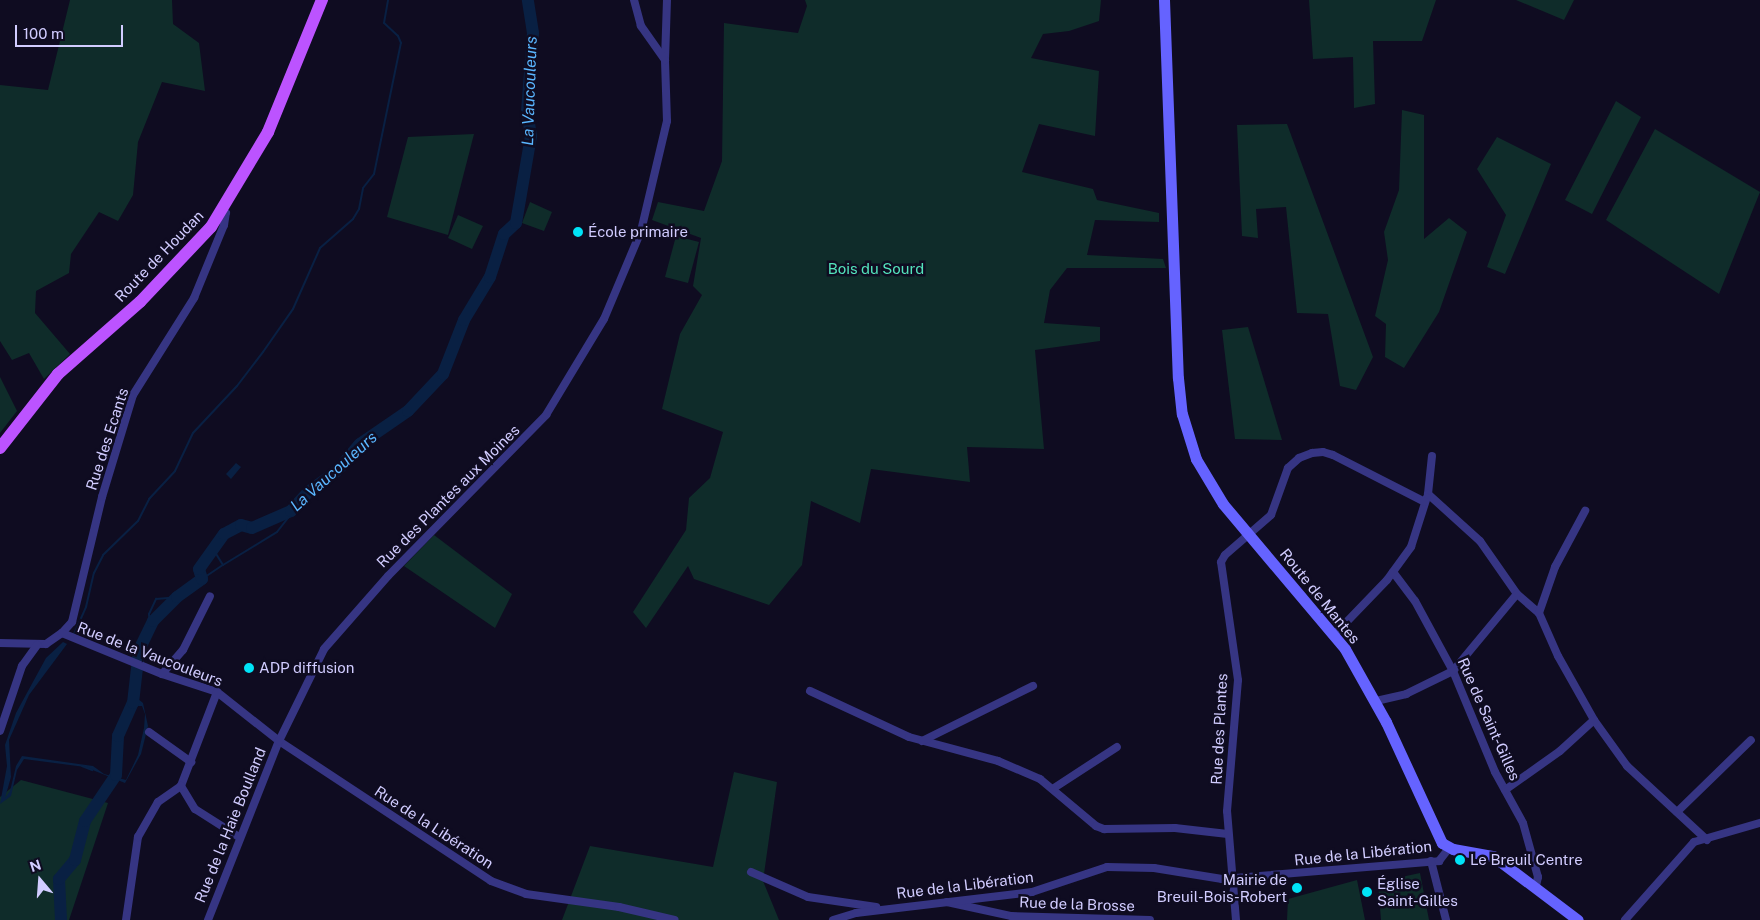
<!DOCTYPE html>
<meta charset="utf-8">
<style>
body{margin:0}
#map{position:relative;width:1760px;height:920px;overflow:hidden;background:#0f0c21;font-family:"Public Sans",sans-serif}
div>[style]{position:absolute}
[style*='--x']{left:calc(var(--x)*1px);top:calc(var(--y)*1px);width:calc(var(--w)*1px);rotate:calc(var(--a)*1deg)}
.green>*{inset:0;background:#0f2c2a}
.water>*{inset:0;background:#092043}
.stream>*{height:2px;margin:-1px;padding:0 1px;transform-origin:1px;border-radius:1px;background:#092043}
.river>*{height:12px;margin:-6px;padding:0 6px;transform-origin:6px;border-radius:6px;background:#092043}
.street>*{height:8px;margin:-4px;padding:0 4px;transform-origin:4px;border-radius:4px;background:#363583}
.secondary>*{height:11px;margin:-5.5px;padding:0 5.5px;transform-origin:5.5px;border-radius:5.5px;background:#6563ff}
.primary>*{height:12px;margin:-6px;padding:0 6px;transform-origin:6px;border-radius:6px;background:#bc53ff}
.dots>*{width:14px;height:14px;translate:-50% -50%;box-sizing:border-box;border:2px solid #0f0c21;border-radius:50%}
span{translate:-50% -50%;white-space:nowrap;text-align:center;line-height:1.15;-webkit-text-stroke:5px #0f0c21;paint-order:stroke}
.poi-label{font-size:15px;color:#d1ccff}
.left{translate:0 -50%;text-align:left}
.right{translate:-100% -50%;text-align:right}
.street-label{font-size:15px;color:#d1ccff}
.park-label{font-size:15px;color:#54e4bd}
.water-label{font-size:16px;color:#5ab6ff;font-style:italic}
.north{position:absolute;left:15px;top:855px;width:50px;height:50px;-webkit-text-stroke:4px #0f0c21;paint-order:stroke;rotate:342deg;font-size:14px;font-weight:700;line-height:20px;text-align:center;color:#d1ccff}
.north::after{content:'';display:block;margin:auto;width:18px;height:22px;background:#d1ccff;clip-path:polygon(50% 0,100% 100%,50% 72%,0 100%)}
.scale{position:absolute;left:15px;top:25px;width:108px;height:22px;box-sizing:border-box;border:2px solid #d1ccff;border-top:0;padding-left:6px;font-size:15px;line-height:18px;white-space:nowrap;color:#d1ccff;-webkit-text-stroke:4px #0f0c21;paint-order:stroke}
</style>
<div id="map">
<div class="green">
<i style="clip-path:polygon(70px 0,172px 0,173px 24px,199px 43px,205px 91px,162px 82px,138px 142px,133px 195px,118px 221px,99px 212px,71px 254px,69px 273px,36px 291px,35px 313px,70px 354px,44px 379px,29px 353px,12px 360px,0 341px,0 85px,48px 90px)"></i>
<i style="clip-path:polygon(805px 0,1101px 0,1099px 21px,1069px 31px,1043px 34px,1031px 58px,1099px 71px,1095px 136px,1039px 124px,1022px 172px,1093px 189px,1097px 200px,1159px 213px,1159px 222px,1095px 220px,1087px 255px,1163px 259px,1166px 268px,1067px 268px,1050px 290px,1044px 323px,1100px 327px,1100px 341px,1035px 350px,1044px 449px,967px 447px,970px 482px,871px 469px,860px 523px,811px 501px,802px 565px,769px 605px,694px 579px,688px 566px,646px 628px,633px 612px,686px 530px,689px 498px,710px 478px,723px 432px,662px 409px,680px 334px,702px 295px,693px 286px,701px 238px,652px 220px,658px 202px,704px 211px,722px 161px,724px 23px,798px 33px,807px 6px)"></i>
<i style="clip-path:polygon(1309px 0,1436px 0,1422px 41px,1373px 41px,1375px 104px,1354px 108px,1353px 57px,1313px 59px)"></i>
<i style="clip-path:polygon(1516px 0,1574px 0,1564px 20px)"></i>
<i style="clip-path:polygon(1616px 101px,1641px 117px,1592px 214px,1565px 200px)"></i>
<i style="clip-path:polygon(1402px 110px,1424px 115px,1424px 239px,1449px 218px,1467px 232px,1439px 312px,1404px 368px,1385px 357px,1386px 324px,1375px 316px,1388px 260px,1384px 232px,1399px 190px)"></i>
<i style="clip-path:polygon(1287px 124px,1373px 357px,1356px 390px,1340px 386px,1328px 314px,1297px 313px,1286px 207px,1256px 209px,1258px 238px,1242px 236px,1237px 125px)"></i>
<i style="clip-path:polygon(1655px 129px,1760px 192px,1719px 294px,1606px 220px)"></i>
<i style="clip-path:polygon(474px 134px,448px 235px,387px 217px,408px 137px)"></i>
<i style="clip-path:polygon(1497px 137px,1551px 164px,1505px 274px,1487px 267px,1506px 215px,1477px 169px)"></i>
<i style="clip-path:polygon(530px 202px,552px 212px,544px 231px,522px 223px)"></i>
<i style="clip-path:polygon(458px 215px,483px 226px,472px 249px,448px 238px)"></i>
<i style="clip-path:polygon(676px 236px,699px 242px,688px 283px,665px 277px)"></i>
<i style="clip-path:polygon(1248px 327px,1282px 440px,1235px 439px,1222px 330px)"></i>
<i style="clip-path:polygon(0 377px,17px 411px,0 433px)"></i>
<i style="clip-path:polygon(434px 535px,512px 594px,495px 628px,404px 566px)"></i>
<i style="clip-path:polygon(734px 772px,777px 782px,763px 881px,779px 920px,562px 920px,590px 846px,713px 867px)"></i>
<i style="clip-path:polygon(21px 780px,108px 803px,69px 920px,0 920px,0 797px)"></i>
<i style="clip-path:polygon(1420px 873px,1429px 920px,1381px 920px,1378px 882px)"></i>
<i style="clip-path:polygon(1357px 880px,1365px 920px,1287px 920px,1288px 899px)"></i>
</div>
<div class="water">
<i style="clip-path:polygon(236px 463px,241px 467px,231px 479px,226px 474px)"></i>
<i style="clip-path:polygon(63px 642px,67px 644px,29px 695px,9px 740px,11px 777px,5px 798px,10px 791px,16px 766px,22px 756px,93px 766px,104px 774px,126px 780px,138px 755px,144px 728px,145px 714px,142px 706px,136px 706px,137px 698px,143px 703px,148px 726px,141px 754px,125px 783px,85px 767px,24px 759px,17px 770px,11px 796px,0 804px,7px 766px,5px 745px,16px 713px,46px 658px)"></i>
</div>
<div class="stream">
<i style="--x:223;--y:565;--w:63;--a:-31.4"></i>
<i style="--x:277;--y:532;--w:34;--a:-52"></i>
<i style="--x:202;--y:579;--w:25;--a:-34"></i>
<i style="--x:223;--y:565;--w:19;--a:-122"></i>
<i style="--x:150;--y:626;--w:12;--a:-95"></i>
<i style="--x:149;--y:614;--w:17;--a:-65"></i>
<i style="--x:156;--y:599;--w:21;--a:-5"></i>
<i style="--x:74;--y:634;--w:30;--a:-66"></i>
<i style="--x:86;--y:607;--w:35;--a:-77"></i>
<i style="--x:94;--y:573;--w:20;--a:-63"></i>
<i style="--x:103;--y:555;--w:49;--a:-44.2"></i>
<i style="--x:138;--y:521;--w:25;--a:-63"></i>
<i style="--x:149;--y:499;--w:38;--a:-47"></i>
<i style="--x:175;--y:471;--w:42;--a:-64.7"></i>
<i style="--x:193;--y:433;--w:64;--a:-46.9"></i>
<i style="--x:237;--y:386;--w:43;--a:-52.6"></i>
<i style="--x:263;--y:352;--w:52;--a:-55.1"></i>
<i style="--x:293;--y:309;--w:67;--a:-66.1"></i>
<i style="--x:320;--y:248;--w:44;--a:-41.3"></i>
<i style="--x:353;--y:219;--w:12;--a:-59"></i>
<i style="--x:359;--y:209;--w:21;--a:-79"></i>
<i style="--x:363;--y:188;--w:18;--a:-52"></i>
<i style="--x:374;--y:174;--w:134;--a:-78.4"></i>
<i style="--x:401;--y:43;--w:8;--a:-113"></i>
<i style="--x:398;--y:36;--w:19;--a:-137"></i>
<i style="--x:384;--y:23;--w:23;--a:-80"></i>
<i style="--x:134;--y:699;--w:5;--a:37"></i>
<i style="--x:82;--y:766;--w:11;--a:22"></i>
</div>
<div class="river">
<i style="--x:61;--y:920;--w:41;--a:-92.8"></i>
<i style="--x:59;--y:879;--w:25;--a:-50"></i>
<i style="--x:75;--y:860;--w:40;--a:-75.6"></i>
<i style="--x:85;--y:821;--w:55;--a:-56"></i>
<i style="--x:116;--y:775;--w:39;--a:-87"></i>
<i style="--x:118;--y:736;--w:36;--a:-66"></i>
<i style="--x:133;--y:703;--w:53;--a:-83.5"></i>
<i style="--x:139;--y:650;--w:32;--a:-64"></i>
<i style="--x:153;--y:621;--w:34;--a:-45"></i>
<i style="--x:177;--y:597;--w:31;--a:-36"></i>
<i style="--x:202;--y:579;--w:10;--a:-107"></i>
<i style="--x:199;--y:569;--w:43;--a:-54.5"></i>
<i style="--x:224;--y:534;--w:19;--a:-28"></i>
<i style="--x:241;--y:525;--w:11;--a:15"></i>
<i style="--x:252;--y:528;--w:43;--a:-23.6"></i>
<i style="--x:291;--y:511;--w:25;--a:-48"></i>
<i style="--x:308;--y:492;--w:37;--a:-36"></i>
<i style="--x:338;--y:470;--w:34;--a:-50"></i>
<i style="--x:360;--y:444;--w:58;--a:-34.5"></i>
<i style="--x:408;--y:411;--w:51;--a:-46.6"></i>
<i style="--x:443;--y:374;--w:58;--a:-68.7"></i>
<i style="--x:464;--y:320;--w:50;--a:-58.8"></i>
<i style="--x:490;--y:277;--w:45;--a:-72"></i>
<i style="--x:504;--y:234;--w:16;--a:-43"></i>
<i style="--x:516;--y:223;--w:88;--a:-80.2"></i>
<i style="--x:531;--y:136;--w:25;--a:-99"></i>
<i style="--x:527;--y:111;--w:78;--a:-85.6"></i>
<i style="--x:533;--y:33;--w:33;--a:-99"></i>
</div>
<div class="street">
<i style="--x:665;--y:60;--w:60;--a:-88.1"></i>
<i style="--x:1432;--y:456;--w:38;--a:96"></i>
<i style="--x:1428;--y:494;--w:70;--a:42.1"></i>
<i style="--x:1480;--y:541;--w:65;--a:55.1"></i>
<i style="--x:1517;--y:594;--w:29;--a:41"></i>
<i style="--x:1539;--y:613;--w:47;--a:66.2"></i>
<i style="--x:1558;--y:656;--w:73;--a:60.6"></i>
<i style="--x:1594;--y:720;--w:57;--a:54.3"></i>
<i style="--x:1627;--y:766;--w:109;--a:42.8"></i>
<i style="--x:1393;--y:572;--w:36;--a:53"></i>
<i style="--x:1415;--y:601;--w:80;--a:61.5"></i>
<i style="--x:1453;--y:671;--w:109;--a:67.4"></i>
<i style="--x:1495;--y:772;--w:58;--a:61.2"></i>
<i style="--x:1523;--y:823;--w:56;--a:74.5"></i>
<i style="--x:1538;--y:877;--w:9;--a:103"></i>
<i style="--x:1539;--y:613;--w:49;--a:-70.8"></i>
<i style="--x:1555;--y:567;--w:64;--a:-61.8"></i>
<i style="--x:62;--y:633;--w:15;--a:-48"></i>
<i style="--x:72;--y:622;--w:129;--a:-76.5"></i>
<i style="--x:102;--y:497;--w:107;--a:-73.1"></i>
<i style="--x:133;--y:395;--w:115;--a:-57.8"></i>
<i style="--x:194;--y:298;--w:79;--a:-67.7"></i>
<i style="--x:224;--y:225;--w:12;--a:-81"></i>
<i style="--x:226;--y:213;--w:4;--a:-153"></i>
<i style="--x:1335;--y:634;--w:75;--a:-46.1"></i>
<i style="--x:1387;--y:580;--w:41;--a:-54"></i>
<i style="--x:1411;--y:547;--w:52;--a:-72.3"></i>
<i style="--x:0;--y:643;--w:46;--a:1.2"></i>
<i style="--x:46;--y:644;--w:19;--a:-35"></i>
<i style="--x:62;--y:633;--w:108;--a:22.3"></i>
<i style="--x:162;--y:674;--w:58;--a:18.1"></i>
<i style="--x:217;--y:692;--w:79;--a:38.3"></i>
<i style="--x:279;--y:741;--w:254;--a:33.4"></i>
<i style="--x:491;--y:881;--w:37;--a:20"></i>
<i style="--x:526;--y:894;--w:94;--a:8"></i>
<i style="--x:619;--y:907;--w:57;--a:13.1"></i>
<i style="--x:162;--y:674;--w:32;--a:-49"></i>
<i style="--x:183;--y:650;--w:60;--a:-63.4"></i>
<i style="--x:810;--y:691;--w:109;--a:24.9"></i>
<i style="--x:909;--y:737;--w:92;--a:15.1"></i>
<i style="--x:998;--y:761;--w:46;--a:23.2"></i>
<i style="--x:1040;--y:779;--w:73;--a:40"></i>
<i style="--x:1096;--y:826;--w:9;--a:21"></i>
<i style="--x:1104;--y:829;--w:71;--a:-0.8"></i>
<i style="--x:1175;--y:828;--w:53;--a:6.5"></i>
<i style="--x:217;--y:692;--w:101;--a:111"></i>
<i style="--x:181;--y:786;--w:27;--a:59"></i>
<i style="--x:195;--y:809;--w:52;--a:32.5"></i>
<i style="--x:1376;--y:701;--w:31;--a:-13"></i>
<i style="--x:1406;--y:694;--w:52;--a:-26.1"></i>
<i style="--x:1453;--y:671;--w:100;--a:-50.3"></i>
<i style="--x:0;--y:731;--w:69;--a:-71.3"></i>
<i style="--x:22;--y:666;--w:26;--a:-54"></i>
<i style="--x:149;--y:732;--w:52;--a:35.5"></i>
<i style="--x:922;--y:741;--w:124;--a:-26.4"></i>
<i style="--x:1054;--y:788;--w:75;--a:-33.1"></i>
<i style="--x:1505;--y:790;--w:67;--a:-35.3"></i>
<i style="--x:1560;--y:751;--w:46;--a:-42.4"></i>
<i style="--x:1677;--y:812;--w:103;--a:-44.2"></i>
<i style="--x:1431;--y:861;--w:61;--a:75.7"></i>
<i style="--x:751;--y:872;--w:62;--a:23.7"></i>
<i style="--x:808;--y:897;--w:69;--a:8.4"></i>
<i style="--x:947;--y:902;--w:66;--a:12.3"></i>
<i style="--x:1011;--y:916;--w:139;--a:1.6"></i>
<i style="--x:126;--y:920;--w:84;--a:-81.8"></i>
<i style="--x:138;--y:837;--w:40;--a:-60.3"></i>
<i style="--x:158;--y:802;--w:28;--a:-35"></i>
<i style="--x:208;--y:920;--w:193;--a:-68.4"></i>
<i style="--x:279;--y:741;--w:102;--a:-63.9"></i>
<i style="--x:324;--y:649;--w:97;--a:-48.8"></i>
<i style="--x:388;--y:576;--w:226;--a:-45.5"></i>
<i style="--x:546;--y:415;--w:112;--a:-58.9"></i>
<i style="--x:604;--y:319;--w:95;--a:-67.2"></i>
<i style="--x:641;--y:231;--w:113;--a:-76.7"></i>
<i style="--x:667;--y:121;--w:61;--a:-91.9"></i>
<i style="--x:665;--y:60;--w:42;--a:-125.2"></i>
<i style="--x:641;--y:26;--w:27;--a:-105"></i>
<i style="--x:833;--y:920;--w:24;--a:-17"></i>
<i style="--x:856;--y:913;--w:177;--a:-6.8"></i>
<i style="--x:1032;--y:892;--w:79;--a:-18.4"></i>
<i style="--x:1107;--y:867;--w:47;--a:1.2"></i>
<i style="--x:1154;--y:868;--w:69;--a:9.2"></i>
<i style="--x:1222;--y:879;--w:218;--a:-4.7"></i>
<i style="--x:1439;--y:861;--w:16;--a:-52"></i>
<i style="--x:1236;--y:920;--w:109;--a:-94.7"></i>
<i style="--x:1227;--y:811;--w:131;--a:-85.2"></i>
<i style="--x:1238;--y:680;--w:119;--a:-98.2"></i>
<i style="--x:1221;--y:562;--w:8;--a:-60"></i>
<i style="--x:1225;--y:555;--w:61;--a:-41"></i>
<i style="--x:1271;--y:515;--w:50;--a:-70.1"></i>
<i style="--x:1288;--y:468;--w:15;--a:-42"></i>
<i style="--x:1299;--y:458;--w:14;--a:-21"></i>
<i style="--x:1312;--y:453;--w:11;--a:-5"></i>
<i style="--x:1323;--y:452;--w:10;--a:17"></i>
<i style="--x:1333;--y:455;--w:103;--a:27.1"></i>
<i style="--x:1625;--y:920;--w:104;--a:-48.5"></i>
<i style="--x:1694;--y:842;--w:69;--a:-16.1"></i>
</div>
<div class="secondary">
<i style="--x:1164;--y:0;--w:378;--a:87.9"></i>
<i style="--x:1178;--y:378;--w:36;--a:84"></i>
<i style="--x:1182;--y:414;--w:47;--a:72.7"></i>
<i style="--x:1196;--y:459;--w:52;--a:59"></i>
<i style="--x:1223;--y:504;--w:189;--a:49.9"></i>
<i style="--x:1345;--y:649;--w:84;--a:60.7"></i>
<i style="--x:1386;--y:722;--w:133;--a:65.2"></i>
<i style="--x:1442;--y:843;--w:13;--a:29"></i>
<i style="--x:1453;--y:849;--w:41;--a:9.9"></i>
<i style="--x:1493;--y:856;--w:106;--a:37"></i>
</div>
<div class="primary">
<i style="--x:0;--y:448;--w:94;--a:-51.9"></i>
<i style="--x:58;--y:374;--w:109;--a:-41.3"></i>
<i style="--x:140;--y:302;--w:103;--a:-46.6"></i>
<i style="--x:211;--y:227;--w:111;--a:-59"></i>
<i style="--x:268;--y:132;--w:143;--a:-67.8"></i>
</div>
<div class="dots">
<i style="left:578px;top:232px;background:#00e3f7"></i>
<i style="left:249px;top:668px;background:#00e3f7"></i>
<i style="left:1460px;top:860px;background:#00e3f7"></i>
<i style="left:1297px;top:888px;background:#00e3f7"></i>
<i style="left:1367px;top:892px;background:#00e3f7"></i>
</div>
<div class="poi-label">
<span class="left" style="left:588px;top:232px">École primaire</span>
<span class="left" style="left:259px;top:668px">ADP diffusion</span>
<span class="left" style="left:1470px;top:860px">Le Breuil Centre</span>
<span class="right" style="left:1287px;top:888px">Mairie de<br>Breuil-Bois-Robert</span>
<span class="left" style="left:1377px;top:892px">Église<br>Saint-Gilles</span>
</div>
<div class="street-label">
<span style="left:159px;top:256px;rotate:-46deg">Route de Houdan</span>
<span style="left:107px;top:439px;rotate:-72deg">Rue des Ecants</span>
<span style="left:448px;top:496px;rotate:-45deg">Rue des Plantes aux Moines</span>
<span style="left:1320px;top:596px;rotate:51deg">Route de Mantes</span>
<span style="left:150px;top:654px;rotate:21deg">Rue de la Vaucouleurs</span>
<span style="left:1489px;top:719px;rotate:66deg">Rue de Saint-Gilles</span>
<span style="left:1219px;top:729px;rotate:-87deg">Rue des Plantes</span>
<span style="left:230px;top:825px;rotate:-68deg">Rue de la Haie Boulland</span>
<span style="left:434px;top:827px;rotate:33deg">Rue de la Libération</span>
<span style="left:1363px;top:853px;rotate:-6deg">Rue de la Libération</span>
<span style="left:965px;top:885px;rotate:-7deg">Rue de la Libération</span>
<span style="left:1077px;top:904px;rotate:2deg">Rue de la Brosse</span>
</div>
<div class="park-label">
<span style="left:876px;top:269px">Bois du Sourd</span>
</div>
<div class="water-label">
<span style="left:530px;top:91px;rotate:-88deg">La Vaucouleurs</span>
<span style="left:334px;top:472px;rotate:-42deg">La Vaucouleurs</span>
</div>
<div class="north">N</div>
<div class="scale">100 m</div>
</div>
